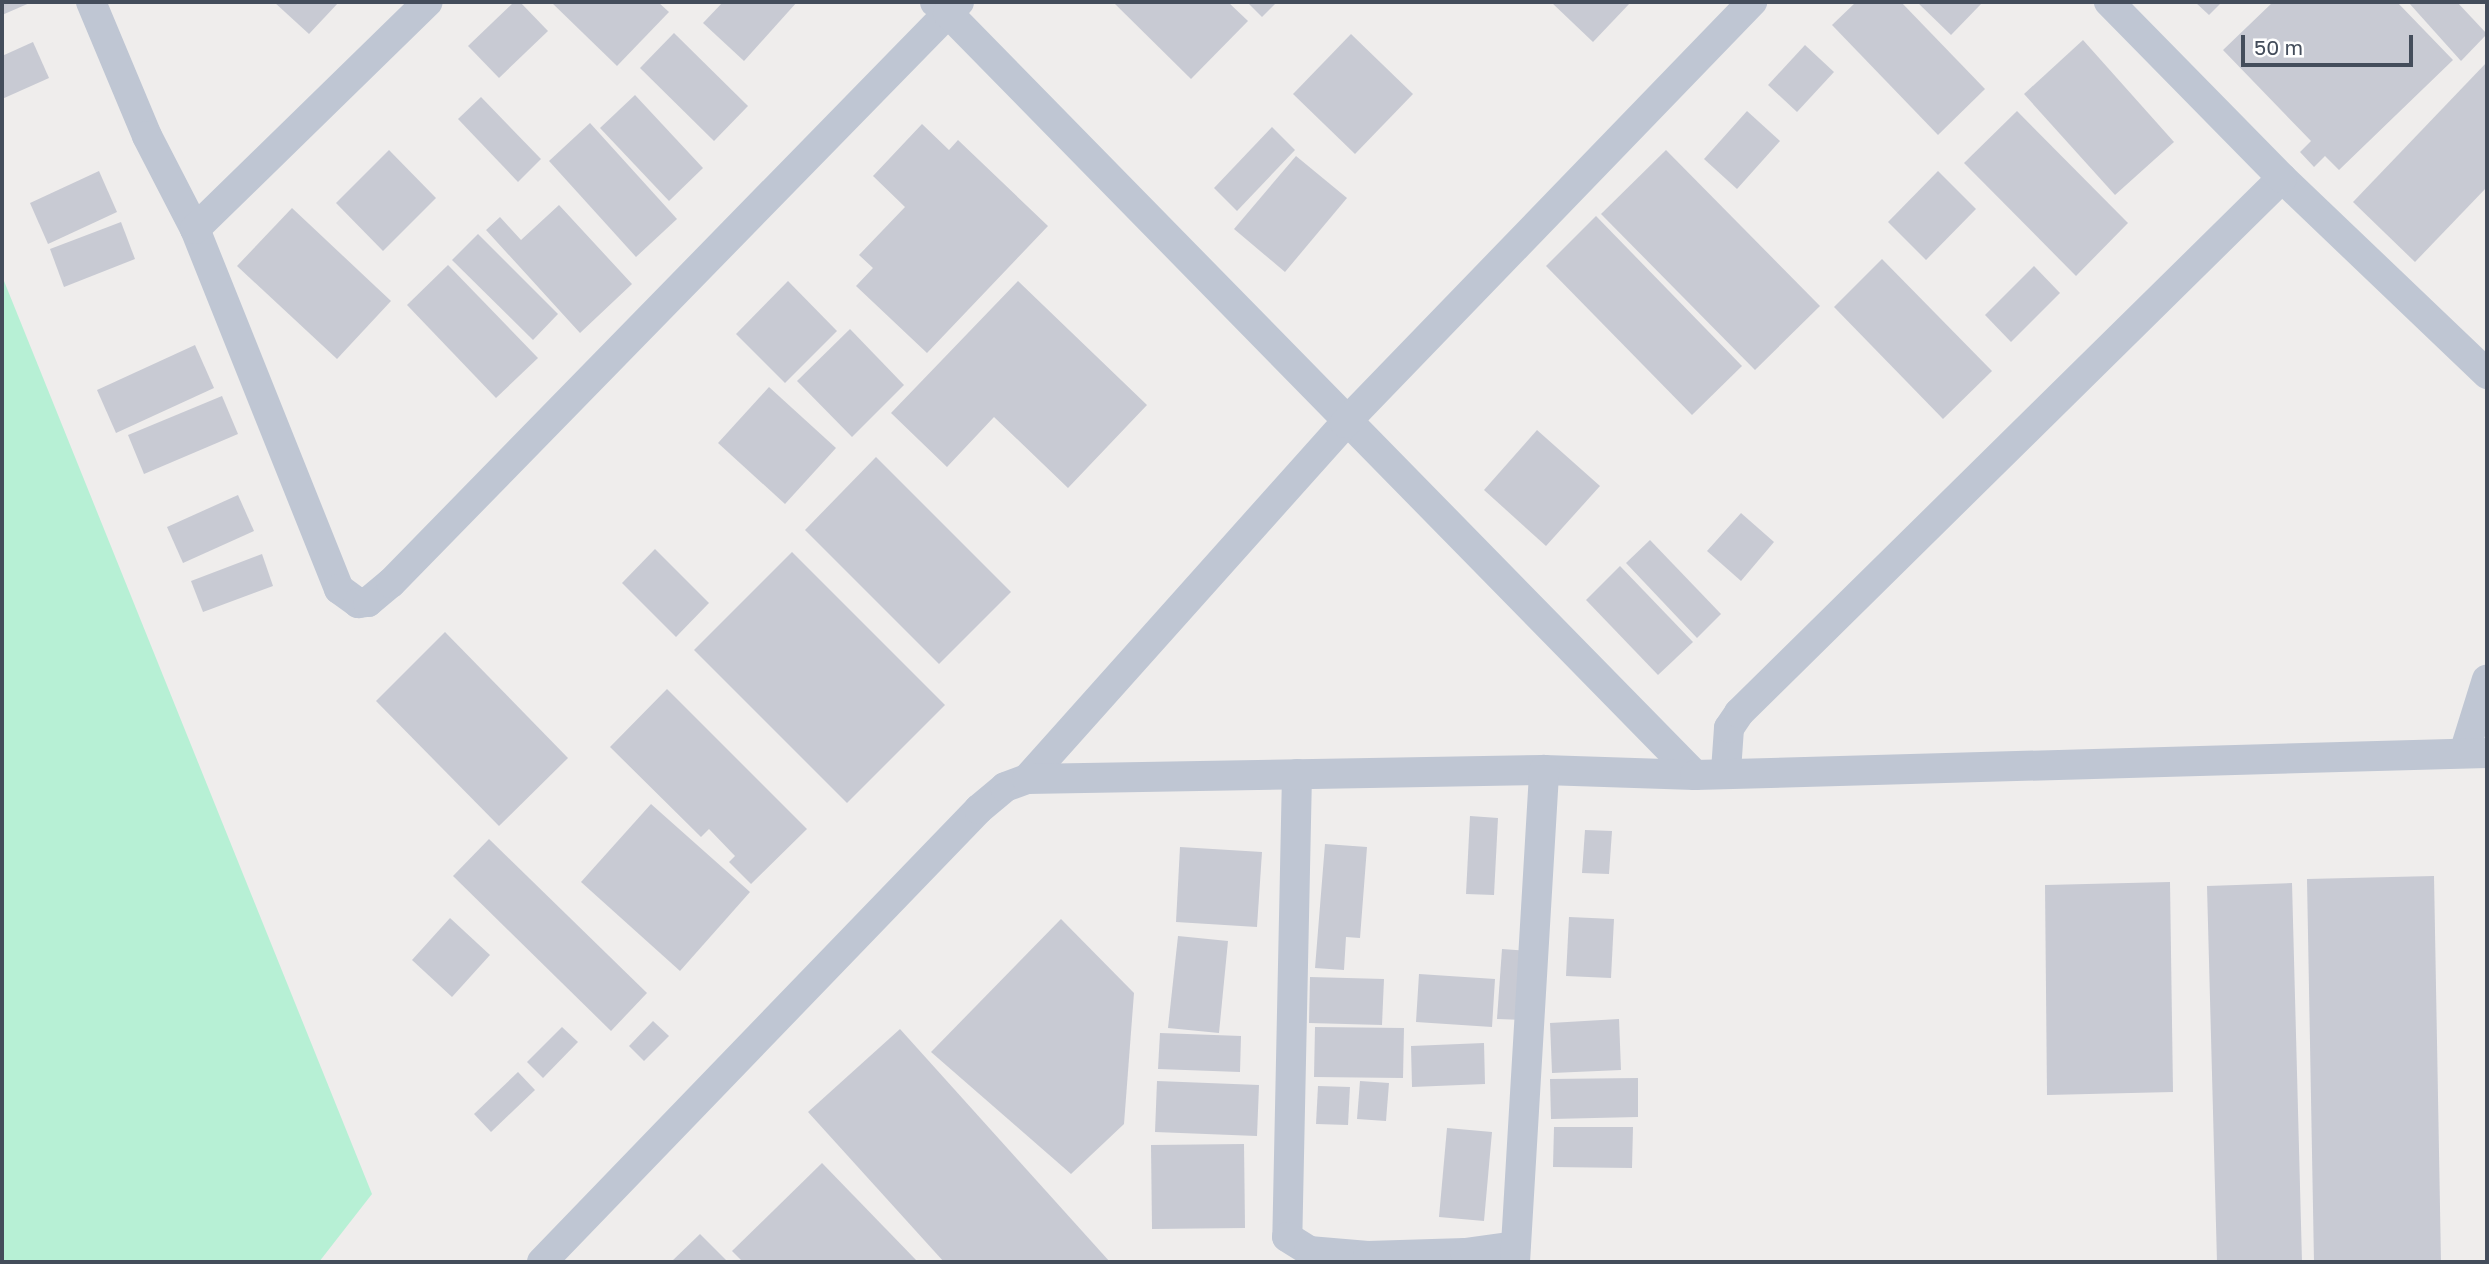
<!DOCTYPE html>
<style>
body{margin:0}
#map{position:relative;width:2489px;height:1264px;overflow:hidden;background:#efedec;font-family:"Golos Text",sans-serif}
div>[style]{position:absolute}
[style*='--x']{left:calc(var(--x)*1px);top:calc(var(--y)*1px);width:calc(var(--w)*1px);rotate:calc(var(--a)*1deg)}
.green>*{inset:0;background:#b7f0d5}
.building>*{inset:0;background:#c8cad3}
.minor>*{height:30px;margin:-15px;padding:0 15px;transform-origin:15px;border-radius:15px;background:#bfc6d3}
span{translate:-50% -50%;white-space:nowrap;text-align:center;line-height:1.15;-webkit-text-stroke:5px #fff;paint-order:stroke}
.frame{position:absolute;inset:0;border:4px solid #444d5b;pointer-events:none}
.scale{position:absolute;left:2241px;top:35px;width:172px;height:32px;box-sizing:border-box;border:4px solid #444d5b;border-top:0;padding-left:9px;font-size:21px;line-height:24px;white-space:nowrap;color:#444d5b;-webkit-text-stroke:5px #fff;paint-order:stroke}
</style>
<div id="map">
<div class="green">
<i style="clip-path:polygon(2px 276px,372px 1194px,319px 1262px,2px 1262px)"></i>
</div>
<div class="building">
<i style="clip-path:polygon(2px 2px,32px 2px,2px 15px)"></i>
<i style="clip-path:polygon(274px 2px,339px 2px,309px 34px)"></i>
<i style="clip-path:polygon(514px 2px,520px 2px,548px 31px,499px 78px,468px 46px)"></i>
<i style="clip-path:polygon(551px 2px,658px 2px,669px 12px,617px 66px)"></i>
<i style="clip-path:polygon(723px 2px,797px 2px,744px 61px,703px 23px)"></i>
<i style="clip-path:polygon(1113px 2px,1228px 2px,1248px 21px,1191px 79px)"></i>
<i style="clip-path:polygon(1247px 2px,1277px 2px,1262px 17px)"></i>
<i style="clip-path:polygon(1551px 2px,1631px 2px,1593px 42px)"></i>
<i style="clip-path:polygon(1856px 2px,1901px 2px,1985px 89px,1938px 135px,1832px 25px)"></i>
<i style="clip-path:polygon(1917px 2px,1983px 2px,1951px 35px)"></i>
<i style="clip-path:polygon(2195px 2px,2222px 2px,2209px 15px)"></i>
<i style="clip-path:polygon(2273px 2px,2397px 2px,2453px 60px,2339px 170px,2325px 156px,2314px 167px,2300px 152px,2311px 141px,2223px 50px)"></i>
<i style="clip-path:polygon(2457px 2px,2487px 34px,2461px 61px,2409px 3px)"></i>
<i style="clip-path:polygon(674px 33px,748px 106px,714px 141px,640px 68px)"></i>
<i style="clip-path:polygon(1351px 34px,1413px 94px,1355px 154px,1293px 94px)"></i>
<i style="clip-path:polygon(2083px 40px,2174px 142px,2115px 195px,2024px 94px)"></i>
<i style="clip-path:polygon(33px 42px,49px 78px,2px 99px,2px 56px)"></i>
<i style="clip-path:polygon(1805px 45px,1834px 72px,1797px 112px,1768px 85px)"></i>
<i style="clip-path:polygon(2487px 62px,2487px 187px,2415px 262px,2353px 202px)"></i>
<i style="clip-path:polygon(635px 95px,703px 168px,669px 201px,600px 128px)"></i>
<i style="clip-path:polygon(481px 97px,541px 159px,518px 182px,458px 119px)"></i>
<i style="clip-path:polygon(1747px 111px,1780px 141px,1737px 189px,1704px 159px)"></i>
<i style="clip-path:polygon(2017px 111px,2128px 223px,2076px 276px,1964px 163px)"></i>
<i style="clip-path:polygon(590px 123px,677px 219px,636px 257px,549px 161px)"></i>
<i style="clip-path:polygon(922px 124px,949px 150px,958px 140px,1048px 226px,927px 353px,856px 286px,873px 268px,859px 255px,905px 207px,873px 176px)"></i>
<i style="clip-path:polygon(1272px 127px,1295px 150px,1237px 211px,1214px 188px)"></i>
<i style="clip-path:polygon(389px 150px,436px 198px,383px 251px,336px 203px)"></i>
<i style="clip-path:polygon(1666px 150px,1820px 306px,1755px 370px,1601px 214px)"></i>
<i style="clip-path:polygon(1296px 156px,1347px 198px,1285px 272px,1234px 229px)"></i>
<i style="clip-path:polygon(99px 171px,117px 212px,48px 244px,30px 203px)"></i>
<i style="clip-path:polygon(1938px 171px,1976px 209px,1926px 260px,1888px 222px)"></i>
<i style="clip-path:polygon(559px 205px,632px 284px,580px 333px,486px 230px,500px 217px,521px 240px)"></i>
<i style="clip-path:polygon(292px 208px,391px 301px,337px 359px,237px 266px)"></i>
<i style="clip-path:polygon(1596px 216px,1742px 366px,1692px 415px,1546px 266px)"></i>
<i style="clip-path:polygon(121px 222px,135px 259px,64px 287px,50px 249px)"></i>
<i style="clip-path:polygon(478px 234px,558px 314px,533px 340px,452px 260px)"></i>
<i style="clip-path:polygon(1882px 259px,1992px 371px,1943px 419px,1834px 307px)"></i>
<i style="clip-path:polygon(448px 265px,538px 358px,496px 398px,407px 305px)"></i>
<i style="clip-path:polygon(2034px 266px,2060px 293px,2011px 342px,1985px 315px)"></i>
<i style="clip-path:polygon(788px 281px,837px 331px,785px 383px,736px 334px)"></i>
<i style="clip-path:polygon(1018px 281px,1147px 405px,1068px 488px,994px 417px,947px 467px,891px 413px)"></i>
<i style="clip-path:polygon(850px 329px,904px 385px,852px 437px,797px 381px)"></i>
<i style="clip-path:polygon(195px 345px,214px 388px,116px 433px,97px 390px)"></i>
<i style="clip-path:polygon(769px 387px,836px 448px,785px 504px,718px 443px)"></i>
<i style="clip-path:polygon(222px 396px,238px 434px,144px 474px,128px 435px)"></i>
<i style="clip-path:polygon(1537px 430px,1600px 486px,1546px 546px,1484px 490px)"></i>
<i style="clip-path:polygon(876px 457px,1011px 592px,939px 664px,805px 530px)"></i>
<i style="clip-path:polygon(238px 495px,254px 531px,183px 563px,167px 527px)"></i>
<i style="clip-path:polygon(1741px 513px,1774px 542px,1741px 581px,1707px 551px)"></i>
<i style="clip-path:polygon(1650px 540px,1721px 614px,1697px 638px,1626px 563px)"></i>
<i style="clip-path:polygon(655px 549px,709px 603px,676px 637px,622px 583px)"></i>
<i style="clip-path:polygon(792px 552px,945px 705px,847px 803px,694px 650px)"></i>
<i style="clip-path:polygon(262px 554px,273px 586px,203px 612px,191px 581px)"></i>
<i style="clip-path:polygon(1620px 566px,1693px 642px,1658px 675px,1586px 600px)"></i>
<i style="clip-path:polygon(445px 632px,568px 758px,499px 826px,376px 701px)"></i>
<i style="clip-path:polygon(667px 689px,807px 829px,751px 884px,729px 862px,735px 856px,709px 829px,701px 837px,610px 747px)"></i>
<i style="clip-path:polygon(651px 804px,750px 892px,680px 971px,581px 882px)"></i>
<i style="clip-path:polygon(1470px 816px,1498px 818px,1494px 895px,1466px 894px)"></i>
<i style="clip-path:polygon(1585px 830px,1612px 831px,1609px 874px,1582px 873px)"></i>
<i style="clip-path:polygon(489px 839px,647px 993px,611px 1031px,453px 876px)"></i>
<i style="clip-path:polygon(1325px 844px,1367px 847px,1360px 938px,1346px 937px,1344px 970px,1315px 968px)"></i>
<i style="clip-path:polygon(1180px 847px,1262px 852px,1257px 927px,1176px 922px)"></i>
<i style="clip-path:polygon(2434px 876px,2441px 1262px,2314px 1262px,2307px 879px)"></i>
<i style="clip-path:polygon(2170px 882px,2173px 1092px,2047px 1095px,2045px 885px)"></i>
<i style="clip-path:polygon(2292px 883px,2302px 1262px,2217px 1262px,2207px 886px)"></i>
<i style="clip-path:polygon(1569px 917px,1614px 919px,1611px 978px,1566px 976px)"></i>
<i style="clip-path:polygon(450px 918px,490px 955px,452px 997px,412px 960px)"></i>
<i style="clip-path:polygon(1061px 919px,1134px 993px,1124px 1124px,1071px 1174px,931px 1052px)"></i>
<i style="clip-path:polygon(1178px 936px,1228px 941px,1219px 1033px,1168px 1028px)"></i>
<i style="clip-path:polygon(1502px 949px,1529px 951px,1525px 1020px,1497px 1019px)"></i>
<i style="clip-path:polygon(1419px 974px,1495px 979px,1492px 1027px,1416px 1022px)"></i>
<i style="clip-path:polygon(1310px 977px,1384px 979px,1382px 1025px,1309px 1023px)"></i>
<i style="clip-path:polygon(1619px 1019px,1621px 1070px,1552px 1073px,1550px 1023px)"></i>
<i style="clip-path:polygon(653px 1021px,669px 1036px,644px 1061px,629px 1046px)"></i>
<i style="clip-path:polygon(562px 1027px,578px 1042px,543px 1078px,527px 1062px)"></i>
<i style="clip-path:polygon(1315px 1027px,1404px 1028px,1403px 1078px,1314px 1077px)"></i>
<i style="clip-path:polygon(900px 1029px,1110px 1262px,944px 1262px,808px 1112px)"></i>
<i style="clip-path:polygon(1160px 1033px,1241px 1036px,1240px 1072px,1158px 1069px)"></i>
<i style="clip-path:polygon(1484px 1043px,1485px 1084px,1412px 1087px,1411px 1046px)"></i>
<i style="clip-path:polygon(518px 1072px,535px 1090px,491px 1132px,474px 1114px)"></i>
<i style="clip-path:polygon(1638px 1078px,1638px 1117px,1551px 1119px,1550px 1079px)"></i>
<i style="clip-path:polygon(1157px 1081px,1259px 1085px,1257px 1136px,1155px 1132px)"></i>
<i style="clip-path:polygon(1360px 1081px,1389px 1083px,1386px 1121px,1357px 1119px)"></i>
<i style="clip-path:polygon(1318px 1086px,1350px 1087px,1348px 1125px,1316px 1124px)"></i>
<i style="clip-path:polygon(1554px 1127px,1633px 1127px,1632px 1168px,1553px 1167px)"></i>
<i style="clip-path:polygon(1447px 1128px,1492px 1132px,1484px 1221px,1439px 1217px)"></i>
<i style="clip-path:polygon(1244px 1144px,1245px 1228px,1152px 1229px,1151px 1145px)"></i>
<i style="clip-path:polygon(822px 1163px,918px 1262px,743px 1262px,732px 1251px)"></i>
<i style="clip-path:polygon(700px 1234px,728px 1262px,671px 1262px)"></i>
</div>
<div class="minor">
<i style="--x:91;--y:2;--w:145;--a:67.3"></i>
<i style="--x:147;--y:136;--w:105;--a:62.7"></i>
<i style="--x:195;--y:229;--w:388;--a:68.2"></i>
<i style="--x:339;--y:589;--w:24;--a:36"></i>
<i style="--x:358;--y:603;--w:10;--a:-6"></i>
<i style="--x:368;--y:602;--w:30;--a:-40"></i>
<i style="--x:391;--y:583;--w:797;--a:-45.66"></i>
<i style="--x:948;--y:13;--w:17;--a:-140"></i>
<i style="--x:959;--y:2;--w:16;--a:135"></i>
<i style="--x:948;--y:13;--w:1067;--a:45.57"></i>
<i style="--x:2282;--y:178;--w:284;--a:43.7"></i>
<i style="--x:195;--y:229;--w:325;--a:-44.3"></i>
<i style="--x:2464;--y:753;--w:77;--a:-72.7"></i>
<i style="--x:1726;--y:771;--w:43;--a:-86"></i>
<i style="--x:1729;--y:728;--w:18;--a:-56"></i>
<i style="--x:1739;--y:713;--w:762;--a:-44.57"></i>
<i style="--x:2282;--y:178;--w:247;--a:-134.5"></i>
<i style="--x:1297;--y:774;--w:463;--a:91.2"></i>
<i style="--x:1287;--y:1237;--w:26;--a:32"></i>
<i style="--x:1309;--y:1251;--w:59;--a:4.8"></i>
<i style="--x:1368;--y:1256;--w:97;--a:-1.8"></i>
<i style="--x:1465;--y:1253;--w:51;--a:-7.8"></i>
<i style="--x:1027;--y:779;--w:477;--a:-48.2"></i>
<i style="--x:1345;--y:423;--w:586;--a:-45.97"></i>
<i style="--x:542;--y:1262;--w:629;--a:-46.03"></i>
<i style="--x:979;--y:809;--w:34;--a:-40"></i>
<i style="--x:1005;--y:787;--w:23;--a:-20"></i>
<i style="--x:1027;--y:779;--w:517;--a:-1"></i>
<i style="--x:1544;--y:770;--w:151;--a:1.9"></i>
<i style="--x:1695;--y:775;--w:792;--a:-1.59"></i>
<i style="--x:1515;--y:1262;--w:493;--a:-86.6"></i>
</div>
<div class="frame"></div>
<div class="scale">50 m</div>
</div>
